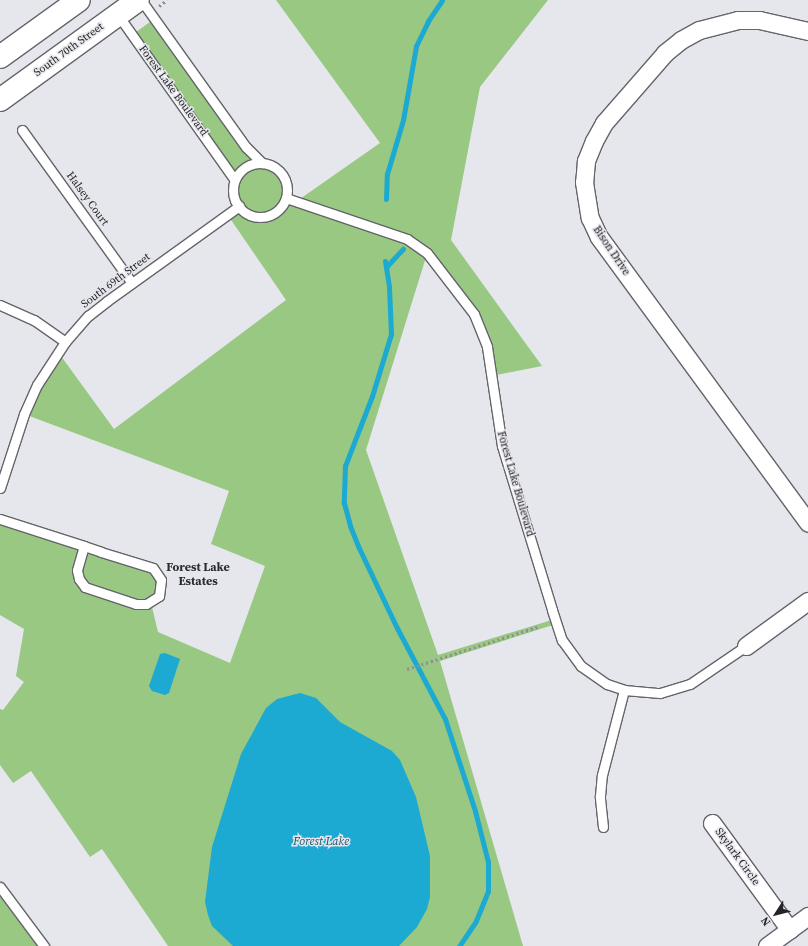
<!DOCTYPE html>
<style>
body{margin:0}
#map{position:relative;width:808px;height:946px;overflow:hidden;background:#e6e6ed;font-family:"Source Serif 4",serif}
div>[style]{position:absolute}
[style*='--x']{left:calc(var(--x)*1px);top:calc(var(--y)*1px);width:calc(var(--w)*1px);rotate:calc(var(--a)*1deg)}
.green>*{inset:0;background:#98c881}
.water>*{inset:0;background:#1ca9d2}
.stream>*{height:5px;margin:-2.5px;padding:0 2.5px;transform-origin:2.5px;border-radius:2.5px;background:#1ca9d2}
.path>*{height:2.5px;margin-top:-1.25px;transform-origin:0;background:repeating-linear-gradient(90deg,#8e8e92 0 2px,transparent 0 5px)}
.roads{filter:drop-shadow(1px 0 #65646b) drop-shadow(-1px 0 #65646b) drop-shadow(0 1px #65646b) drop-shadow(0 -1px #65646b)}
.lane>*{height:9px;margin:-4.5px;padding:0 4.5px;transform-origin:4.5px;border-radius:4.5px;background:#fff}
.lane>.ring{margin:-4.5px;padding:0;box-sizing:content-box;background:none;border:9px solid #fff;border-radius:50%}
.street>*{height:17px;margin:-8.5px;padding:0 8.5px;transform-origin:8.5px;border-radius:8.5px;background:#fff}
.secondary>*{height:22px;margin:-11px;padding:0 11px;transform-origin:11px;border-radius:11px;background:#fff}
span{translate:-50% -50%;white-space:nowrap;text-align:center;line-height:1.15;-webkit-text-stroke:3px #e6e6ed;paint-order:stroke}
.street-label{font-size:11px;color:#252527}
.neighbourhood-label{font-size:12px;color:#2a2a2f;font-weight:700}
.water-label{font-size:12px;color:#235668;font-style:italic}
.north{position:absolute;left:756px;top:894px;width:40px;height:40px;-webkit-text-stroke:3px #e6e6ed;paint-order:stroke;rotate:234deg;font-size:11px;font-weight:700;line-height:16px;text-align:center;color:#252527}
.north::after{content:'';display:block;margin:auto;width:14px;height:18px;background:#252527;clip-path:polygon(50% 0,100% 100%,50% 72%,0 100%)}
</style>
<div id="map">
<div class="green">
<i style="clip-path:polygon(276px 0,548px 0,480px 87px,451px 240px,542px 366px,491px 376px,481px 327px,427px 254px,366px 450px,438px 655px,555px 619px,556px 624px,440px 661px,523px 946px,168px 946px,102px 849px,90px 857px,31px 771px,13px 783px,0 765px,0 709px,3px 710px,24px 682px,16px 676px,24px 629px,0 615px,0 519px,153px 568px,161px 580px,151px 603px,158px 632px,230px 663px,265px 566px,211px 544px,229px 491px,24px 414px,58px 352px,114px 429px,286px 300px,227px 214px,239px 206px,234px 194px,235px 180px,132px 35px,154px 19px,262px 163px,274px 167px,282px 176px,286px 186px,286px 198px,297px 201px,380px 143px)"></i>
<i style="clip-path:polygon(0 887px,44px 946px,0 946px)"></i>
</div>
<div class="water">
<i style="clip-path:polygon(165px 653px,180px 659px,169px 693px,165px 695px,152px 691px,149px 686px,160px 654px)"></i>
<i style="clip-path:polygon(300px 693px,316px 698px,340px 722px,392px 751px,400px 760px,416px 797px,430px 856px,430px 897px,427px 909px,417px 927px,399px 946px,233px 946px,212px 926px,208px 915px,205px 902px,212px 847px,241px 754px,266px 708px,277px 699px)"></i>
</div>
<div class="stream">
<i style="--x:386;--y:199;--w:25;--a:-88"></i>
<i style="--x:387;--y:174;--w:56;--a:-73.5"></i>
<i style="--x:403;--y:120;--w:75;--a:-80"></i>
<i style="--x:416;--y:46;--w:28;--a:-64"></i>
<i style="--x:428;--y:21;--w:25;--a:-56"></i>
<i style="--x:385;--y:261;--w:26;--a:81"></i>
<i style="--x:389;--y:287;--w:47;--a:87.6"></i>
<i style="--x:391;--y:334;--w:65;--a:107"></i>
<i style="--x:372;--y:396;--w:75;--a:111.1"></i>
<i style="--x:345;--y:466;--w:37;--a:92"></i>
<i style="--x:344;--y:503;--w:24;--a:75"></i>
<i style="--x:350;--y:526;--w:22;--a:68"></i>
<i style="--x:358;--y:546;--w:91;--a:64.6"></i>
<i style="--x:397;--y:628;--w:103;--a:62.2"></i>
<i style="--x:445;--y:719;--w:97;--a:71.9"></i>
<i style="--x:475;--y:811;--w:53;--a:75.7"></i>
<i style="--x:488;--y:862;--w:29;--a:90"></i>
<i style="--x:488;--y:891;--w:32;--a:112"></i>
<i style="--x:476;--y:921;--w:30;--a:124"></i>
<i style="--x:386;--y:267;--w:25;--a:-47"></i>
</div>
<div class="path">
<i style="--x:159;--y:6;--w:10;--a:-37"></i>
<i style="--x:407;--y:669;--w:140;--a:-17.9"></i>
</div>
<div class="roads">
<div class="lane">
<i style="--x:141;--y:0;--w:181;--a:54.5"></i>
<i style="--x:246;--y:147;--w:23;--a:45"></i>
<i style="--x:118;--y:15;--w:202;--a:54.7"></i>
<i style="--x:22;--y:130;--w:188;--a:54.3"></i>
<i class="ring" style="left:233px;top:163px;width:45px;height:45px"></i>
<i style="--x:286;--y:198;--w:128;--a:18.7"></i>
<i style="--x:407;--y:239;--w:24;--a:35"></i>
<i style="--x:427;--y:253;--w:77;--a:52.4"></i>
<i style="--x:474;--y:314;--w:35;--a:68"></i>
<i style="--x:487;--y:347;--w:100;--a:81.4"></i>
<i style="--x:502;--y:446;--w:171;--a:73"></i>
<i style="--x:552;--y:610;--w:32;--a:72"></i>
<i style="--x:562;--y:640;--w:32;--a:54"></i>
<i style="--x:581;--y:666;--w:32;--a:35"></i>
<i style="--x:607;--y:684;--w:18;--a:19"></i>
<i style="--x:624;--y:690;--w:36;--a:5"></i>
<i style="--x:660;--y:693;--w:31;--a:-17"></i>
<i style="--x:690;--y:684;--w:68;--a:-34.2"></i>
<i style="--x:0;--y:305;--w:37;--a:24"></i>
<i style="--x:34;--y:320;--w:38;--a:35"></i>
<i style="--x:0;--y:488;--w:78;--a:-72"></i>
<i style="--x:24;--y:414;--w:32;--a:-66"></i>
<i style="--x:37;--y:385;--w:51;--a:-56.9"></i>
<i style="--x:65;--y:342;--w:35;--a:-49"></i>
<i style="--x:88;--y:316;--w:24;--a:-38"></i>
<i style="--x:107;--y:301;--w:163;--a:-35.7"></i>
<i style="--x:0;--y:519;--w:88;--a:17.8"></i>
<i style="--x:84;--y:546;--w:18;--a:19"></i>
<i style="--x:101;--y:552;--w:54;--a:17.1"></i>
<i style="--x:153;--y:568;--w:14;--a:56"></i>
<i style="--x:161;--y:580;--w:16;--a:97"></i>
<i style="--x:159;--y:596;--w:15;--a:148"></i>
<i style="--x:146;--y:604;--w:10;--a:180"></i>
<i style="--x:136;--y:604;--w:54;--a:-161.6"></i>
<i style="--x:85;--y:587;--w:10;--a:-127"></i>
<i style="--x:79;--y:579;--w:9;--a:-103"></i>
<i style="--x:77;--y:570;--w:25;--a:-74"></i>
<i style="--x:603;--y:827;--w:31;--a:-96"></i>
<i style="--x:600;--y:796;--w:21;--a:-85"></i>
<i style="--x:602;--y:775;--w:88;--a:-75.5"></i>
<i style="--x:0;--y:887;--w:74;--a:53.3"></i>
</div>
<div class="street">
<i style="--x:808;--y:31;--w:50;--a:-167.3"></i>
<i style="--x:759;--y:20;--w:21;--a:180"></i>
<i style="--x:738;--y:20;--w:40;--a:165.6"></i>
<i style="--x:699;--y:30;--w:21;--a:151"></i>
<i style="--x:681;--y:40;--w:21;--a:141"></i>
<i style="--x:665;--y:53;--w:93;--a:131.1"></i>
<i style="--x:604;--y:123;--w:21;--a:119"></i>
<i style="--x:594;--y:141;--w:22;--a:112"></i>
<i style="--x:586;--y:161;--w:21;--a:95"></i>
<i style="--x:584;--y:182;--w:36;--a:81"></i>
<i style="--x:590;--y:218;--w:21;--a:65"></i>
<i style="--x:599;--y:237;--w:354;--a:53.8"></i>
<i style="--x:746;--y:646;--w:77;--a:-36"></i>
<i style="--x:712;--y:823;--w:132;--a:53.9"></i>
<i style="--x:767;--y:946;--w:51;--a:-36.2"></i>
</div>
<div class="secondary">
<i style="--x:0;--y:57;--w:97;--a:-35.8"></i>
<i style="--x:0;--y:100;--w:170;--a:-35.9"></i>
</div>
</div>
<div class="street-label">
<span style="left:69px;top:50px;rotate:-36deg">South 70th Street</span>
<span style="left:173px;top:91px;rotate:54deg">Forest Lake Boulevard</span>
<span style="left:87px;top:199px;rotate:54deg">Halsey Court</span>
<span style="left:611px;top:251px;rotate:56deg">Bison Drive</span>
<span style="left:116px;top:281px;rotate:-37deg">South 69th Street</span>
<span style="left:515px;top:484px;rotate:74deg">Forest Lake Boulevard</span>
<span style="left:737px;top:857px;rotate:54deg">Skylark Circle</span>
</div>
<div class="neighbourhood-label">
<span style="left:198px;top:575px">Forest Lake<br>Estates</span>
</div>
<div class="water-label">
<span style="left:321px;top:842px">Forest Lake</span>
</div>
<div class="north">N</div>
</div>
